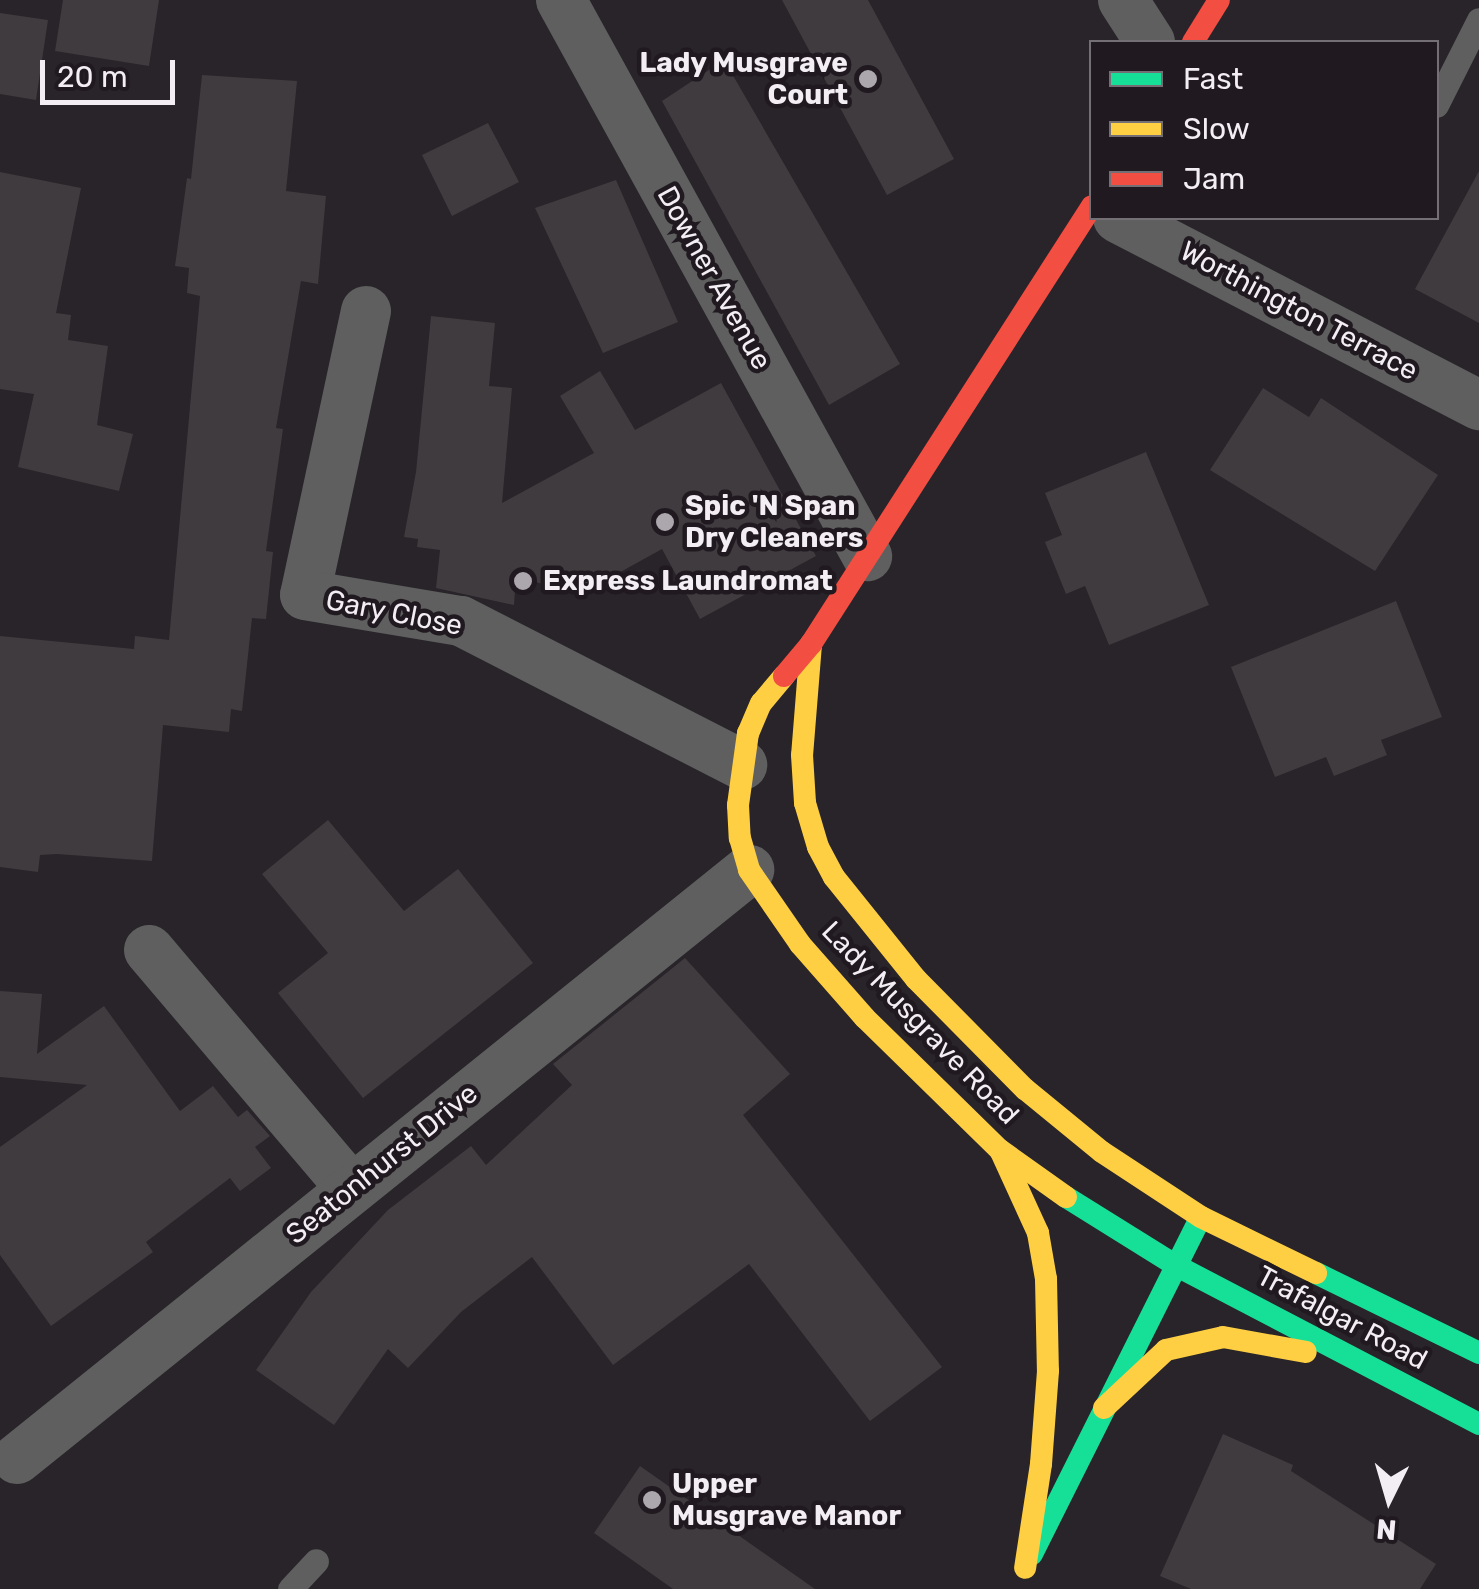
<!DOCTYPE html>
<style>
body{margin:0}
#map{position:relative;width:1479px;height:1589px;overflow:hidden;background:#282429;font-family:Rubik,sans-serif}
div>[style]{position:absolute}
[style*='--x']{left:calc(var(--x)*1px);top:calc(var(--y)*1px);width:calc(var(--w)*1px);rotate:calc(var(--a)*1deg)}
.building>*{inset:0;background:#3f3b3e}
.lane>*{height:25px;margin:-12.5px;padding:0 12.5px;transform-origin:12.5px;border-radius:12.5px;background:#5e5f5e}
.street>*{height:50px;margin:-25px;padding:0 25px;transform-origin:25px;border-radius:25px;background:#5e5f5e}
.fast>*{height:22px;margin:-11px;padding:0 11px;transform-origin:11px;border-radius:11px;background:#16e098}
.slow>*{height:22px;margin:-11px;padding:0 11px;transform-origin:11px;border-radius:11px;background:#ffcf43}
.jam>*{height:22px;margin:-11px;padding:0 11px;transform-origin:11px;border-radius:11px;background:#f24e42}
.dots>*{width:28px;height:28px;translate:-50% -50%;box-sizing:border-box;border:5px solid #201a20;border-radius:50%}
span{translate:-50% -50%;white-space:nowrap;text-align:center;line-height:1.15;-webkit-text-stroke:9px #201a20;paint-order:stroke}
.poi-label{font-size:28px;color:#f3eef3;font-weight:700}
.right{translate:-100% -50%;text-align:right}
.left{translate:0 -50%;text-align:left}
.street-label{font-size:28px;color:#f3eef3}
.legend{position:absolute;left:1089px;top:40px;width:350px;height:180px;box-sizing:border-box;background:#201a20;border:2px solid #746f74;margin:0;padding:12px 18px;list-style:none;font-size:30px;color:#f3eef3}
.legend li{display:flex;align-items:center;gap:20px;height:50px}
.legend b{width:50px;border:2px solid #746f74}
.north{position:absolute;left:1339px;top:1449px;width:100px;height:100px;-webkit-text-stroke:8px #201a20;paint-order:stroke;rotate:185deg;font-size:28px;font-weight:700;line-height:40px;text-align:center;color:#f3eef3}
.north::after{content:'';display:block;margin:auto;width:35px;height:45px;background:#f3eef3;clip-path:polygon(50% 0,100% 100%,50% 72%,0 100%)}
.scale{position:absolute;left:40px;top:60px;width:135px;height:45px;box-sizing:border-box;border:5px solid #f3eef3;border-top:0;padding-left:12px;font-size:30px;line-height:35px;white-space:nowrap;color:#f3eef3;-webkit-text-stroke:8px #201a20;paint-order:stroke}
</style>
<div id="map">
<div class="building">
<i style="clip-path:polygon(63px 0,159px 0,149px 66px,55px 51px)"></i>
<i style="clip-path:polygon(782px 0,868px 0,954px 159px,887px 195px)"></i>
<i style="clip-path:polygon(0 13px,48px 20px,36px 100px,0 94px)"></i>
<i style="clip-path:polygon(724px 60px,900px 364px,829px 405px,662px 101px)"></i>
<i style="clip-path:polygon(202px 75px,297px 81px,286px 191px,326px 196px,318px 284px,301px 281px,276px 428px,283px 429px,266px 551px,273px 552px,266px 619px,252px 618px,242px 711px,231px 709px,229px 732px,163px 725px,152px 861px,57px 854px,40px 855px,38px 872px,0 867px,0 636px,134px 649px,135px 636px,169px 640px,200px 296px,187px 293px,189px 268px,175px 266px,187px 178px,191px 179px)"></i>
<i style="clip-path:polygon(488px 123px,519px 182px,452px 216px,422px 155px)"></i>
<i style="clip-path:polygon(1479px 171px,1479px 323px,1415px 289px)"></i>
<i style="clip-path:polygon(0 172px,81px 188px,56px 313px,71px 315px,68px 340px,108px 346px,97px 425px,133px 434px,119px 491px,18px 467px,34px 394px,0 389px)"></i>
<i style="clip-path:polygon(616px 180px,678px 322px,603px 353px,535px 208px)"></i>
<i style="clip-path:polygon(431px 316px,495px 323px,489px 386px,512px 388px,502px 503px,594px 453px,560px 396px,600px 371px,635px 430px,721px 383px,816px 556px,700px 619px,662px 549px,579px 595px,516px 576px,514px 605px,436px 588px,440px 550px,417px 547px,418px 539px,404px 537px,416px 472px)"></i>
<i style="clip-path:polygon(1263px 388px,1309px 417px,1321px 398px,1438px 475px,1375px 571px,1210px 470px)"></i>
<i style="clip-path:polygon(1146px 452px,1209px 605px,1109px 645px,1085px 586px,1066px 594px,1045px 542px,1062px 535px,1045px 493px)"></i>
<i style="clip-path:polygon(1396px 601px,1442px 717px,1381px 740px,1387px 755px,1334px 776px,1326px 757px,1275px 777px,1231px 667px)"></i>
<i style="clip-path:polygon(328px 820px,404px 911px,458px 869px,533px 963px,363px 1098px,278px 993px,328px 953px,262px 874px)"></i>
<i style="clip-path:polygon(685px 958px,790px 1074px,743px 1115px,942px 1367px,870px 1421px,749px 1264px,613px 1365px,532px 1257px,461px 1312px,408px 1368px,388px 1349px,334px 1425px,256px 1370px,311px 1292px,388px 1210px,471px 1146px,486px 1165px,572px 1085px,553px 1064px)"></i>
<i style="clip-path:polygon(0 991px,42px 994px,37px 1054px,104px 1006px,180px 1111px,213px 1086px,238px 1117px,247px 1110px,270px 1136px,255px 1147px,271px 1168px,240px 1191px,230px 1178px,146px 1242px,153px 1252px,51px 1326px,0 1255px,0 1147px,87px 1085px,0 1077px)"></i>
<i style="clip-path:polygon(1223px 1434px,1293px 1465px,1291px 1471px,1436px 1564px,1420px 1589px,1191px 1589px,1160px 1576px)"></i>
<i style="clip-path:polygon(640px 1466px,815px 1589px,673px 1589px,594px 1533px)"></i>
</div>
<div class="lane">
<i style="--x:1436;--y:105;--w:95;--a:-63.2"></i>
<i style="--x:290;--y:1589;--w:38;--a:-47"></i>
</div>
<div class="street">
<i style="--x:561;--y:0;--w:635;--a:61.17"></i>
<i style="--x:1123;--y:0;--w:50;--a:57.3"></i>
<i style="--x:1118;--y:218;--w:407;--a:27.4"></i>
<i style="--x:366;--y:311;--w:290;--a:102.1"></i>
<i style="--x:305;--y:595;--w:158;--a:9.5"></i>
<i style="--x:461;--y:621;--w:316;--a:27.1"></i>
<i style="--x:149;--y:950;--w:312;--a:49.7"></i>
<i style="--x:17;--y:1459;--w:940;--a:-38.82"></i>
</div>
<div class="fast">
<i style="--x:1066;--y:1197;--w:131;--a:31.9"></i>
<i style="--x:1177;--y:1266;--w:341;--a:27.6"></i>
<i style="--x:1316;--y:1273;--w:182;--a:26.1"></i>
<i style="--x:1032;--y:1554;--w:368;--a:-63.4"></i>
</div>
<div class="slow">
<i style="--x:811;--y:644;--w:111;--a:94.6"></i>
<i style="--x:802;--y:755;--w:48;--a:86.4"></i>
<i style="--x:805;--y:803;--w:46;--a:73.5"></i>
<i style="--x:818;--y:847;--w:34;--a:62"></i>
<i style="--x:834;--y:877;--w:131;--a:51.2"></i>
<i style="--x:916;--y:979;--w:155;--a:45.3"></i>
<i style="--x:1025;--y:1089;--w:99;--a:39.3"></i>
<i style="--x:1102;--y:1152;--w:118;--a:33.3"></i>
<i style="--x:1201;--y:1217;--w:128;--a:26"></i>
<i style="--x:784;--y:676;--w:35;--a:130"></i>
<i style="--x:761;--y:703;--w:33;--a:113"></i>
<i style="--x:748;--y:733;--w:73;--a:97.9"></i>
<i style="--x:738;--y:805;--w:33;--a:87"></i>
<i style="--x:740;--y:838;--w:33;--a:74"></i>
<i style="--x:749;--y:870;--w:90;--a:55.4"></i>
<i style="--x:800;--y:944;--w:98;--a:48.7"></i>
<i style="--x:865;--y:1018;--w:189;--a:44.4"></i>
<i style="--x:1000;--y:1150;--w:81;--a:35.5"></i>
<i style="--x:1001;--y:1152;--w:89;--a:65.4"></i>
<i style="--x:1038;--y:1233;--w:47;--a:80.1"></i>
<i style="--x:1046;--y:1279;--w:92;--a:88.8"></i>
<i style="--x:1048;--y:1371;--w:93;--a:94.3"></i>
<i style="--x:1041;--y:1464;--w:105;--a:98.7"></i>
<i style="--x:1104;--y:1408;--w:85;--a:-43.1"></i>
<i style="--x:1166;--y:1350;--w:58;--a:-12.8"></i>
<i style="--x:1223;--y:1337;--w:84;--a:10.2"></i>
</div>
<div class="jam">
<i style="--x:1193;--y:42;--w:49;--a:-58.2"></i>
<i style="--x:784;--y:676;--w:42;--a:-49.8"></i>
<i style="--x:811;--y:644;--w:520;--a:-57.32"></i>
</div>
<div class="dots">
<i style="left:868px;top:79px;background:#aca7ac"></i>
<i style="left:665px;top:522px;background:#aca7ac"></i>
<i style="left:523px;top:581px;background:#aca7ac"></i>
<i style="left:652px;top:1500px;background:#aca7ac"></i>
</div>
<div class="poi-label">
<span class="right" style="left:848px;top:79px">Lady Musgrave<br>Court</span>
<span class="left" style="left:685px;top:522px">Spic 'N Span<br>Dry Cleaners</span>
<span class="left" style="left:543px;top:581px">Express Laundromat</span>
<span class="left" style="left:672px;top:1500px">Upper<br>Musgrave Manor</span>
</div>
<div class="street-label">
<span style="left:714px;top:278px;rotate:61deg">Downer Avenue</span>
<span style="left:1299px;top:311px;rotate:28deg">Worthington Terrace</span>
<span style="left:394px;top:613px;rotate:11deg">Gary Close</span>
<span style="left:920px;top:1023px;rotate:46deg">Lady Musgrave Road</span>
<span style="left:382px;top:1164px;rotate:-39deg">Seatonhurst Drive</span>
<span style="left:1342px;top:1318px;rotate:28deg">Trafalgar Road</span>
</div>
<ul class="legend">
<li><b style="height:12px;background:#16e098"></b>Fast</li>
<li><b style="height:12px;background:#ffcf43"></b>Slow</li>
<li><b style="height:12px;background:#f24e42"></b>Jam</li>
</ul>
<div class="north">N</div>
<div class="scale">20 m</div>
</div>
